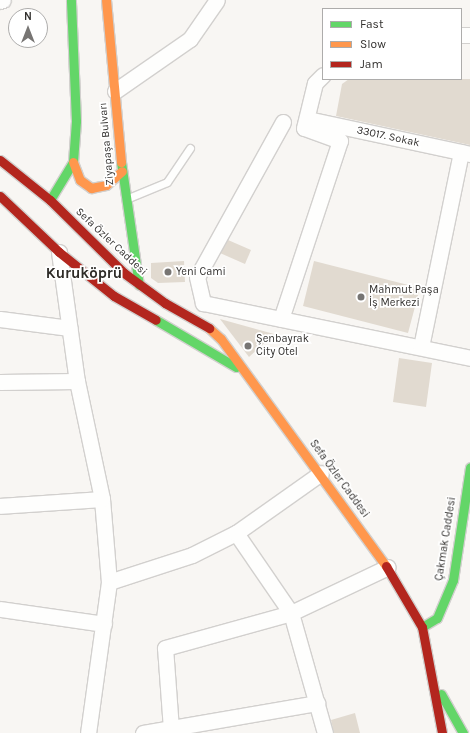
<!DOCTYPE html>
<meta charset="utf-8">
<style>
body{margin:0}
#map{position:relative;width:470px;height:733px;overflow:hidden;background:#f8f6f3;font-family:Karla,sans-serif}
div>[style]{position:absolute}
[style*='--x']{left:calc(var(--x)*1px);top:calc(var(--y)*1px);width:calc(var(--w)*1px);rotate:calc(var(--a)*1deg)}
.building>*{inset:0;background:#e1dad0}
.roads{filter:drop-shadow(1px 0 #d2d0ce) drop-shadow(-1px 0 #d2d0ce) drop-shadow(0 1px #d2d0ce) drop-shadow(0 -1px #d2d0ce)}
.lane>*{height:7px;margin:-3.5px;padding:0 3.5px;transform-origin:3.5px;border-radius:3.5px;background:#fefefd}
.street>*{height:15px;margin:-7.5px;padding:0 7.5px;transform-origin:7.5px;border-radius:7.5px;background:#fefefd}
.fast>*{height:9px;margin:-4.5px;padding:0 4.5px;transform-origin:4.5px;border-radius:4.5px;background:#63d668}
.slow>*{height:9px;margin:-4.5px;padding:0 4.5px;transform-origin:4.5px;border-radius:4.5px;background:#ff974d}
.jam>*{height:9px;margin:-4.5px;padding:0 4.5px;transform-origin:4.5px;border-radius:4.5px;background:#b3261e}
.dots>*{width:11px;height:11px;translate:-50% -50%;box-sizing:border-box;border:2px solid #fff;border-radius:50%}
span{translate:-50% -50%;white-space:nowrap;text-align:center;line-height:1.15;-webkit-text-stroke:3.5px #fff;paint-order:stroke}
.street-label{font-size:11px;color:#32302e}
.poi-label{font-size:11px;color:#32302e}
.left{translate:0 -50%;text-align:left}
.district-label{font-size:15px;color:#2e2b27;font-weight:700}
.legend{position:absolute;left:322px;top:8px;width:140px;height:72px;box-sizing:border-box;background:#fff;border:1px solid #adacab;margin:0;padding:5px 7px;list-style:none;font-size:12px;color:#32302e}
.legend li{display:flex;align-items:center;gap:8px;height:20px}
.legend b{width:20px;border:1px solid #adacab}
.north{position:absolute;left:8px;top:8px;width:40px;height:40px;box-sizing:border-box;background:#fff;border:1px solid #adacab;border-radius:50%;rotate:0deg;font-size:11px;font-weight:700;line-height:16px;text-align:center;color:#32302e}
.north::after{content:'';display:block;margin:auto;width:14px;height:18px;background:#777573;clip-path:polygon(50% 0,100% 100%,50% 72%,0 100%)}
</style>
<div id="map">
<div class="building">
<i style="clip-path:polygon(349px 79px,470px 79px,470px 145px,336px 116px,342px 84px)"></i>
<i style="clip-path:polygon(228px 240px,251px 250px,245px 264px,220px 253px)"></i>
<i style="clip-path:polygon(184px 261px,185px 282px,158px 283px,151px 278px,151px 263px)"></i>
<i style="clip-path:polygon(314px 261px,420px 288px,408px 333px,303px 306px)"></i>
<i style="clip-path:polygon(220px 319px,274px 334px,249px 357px)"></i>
<i style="clip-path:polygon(399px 358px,432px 363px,426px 407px,393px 402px)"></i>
<i style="clip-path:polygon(355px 713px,360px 733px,334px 733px,331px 720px)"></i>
</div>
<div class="roads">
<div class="lane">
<i style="--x:126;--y:199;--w:44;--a:-22.5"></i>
<i style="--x:167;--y:182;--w:41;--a:-55.9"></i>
</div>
<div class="street">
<i style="--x:0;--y:1;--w:3;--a:-18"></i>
<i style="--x:461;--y:35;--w:9;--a:0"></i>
<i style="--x:115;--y:91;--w:91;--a:-34.7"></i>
<i style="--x:190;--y:39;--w:47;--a:-55.3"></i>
<i style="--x:307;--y:119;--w:167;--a:12.1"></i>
<i style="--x:283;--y:122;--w:177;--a:119"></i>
<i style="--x:197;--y:277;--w:27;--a:77"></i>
<i style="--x:203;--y:303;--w:273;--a:11.6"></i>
<i style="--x:59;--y:252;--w:130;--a:82.1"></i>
<i style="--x:77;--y:381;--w:121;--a:78"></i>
<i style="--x:102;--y:499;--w:83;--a:85.2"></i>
<i style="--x:109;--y:582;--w:152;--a:97.9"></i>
<i style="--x:0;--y:319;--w:70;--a:7.4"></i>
<i style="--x:281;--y:319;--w:188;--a:-71.7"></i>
<i style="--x:340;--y:141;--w:38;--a:-160"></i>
<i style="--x:304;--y:128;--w:46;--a:-76.3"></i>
<i style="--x:315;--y:83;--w:11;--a:-45"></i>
<i style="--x:421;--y:347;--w:199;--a:-78.4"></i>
<i style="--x:0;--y:382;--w:77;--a:-0.7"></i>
<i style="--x:0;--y:506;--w:102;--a:-3.9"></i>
<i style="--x:236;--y:533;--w:97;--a:55.5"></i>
<i style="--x:291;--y:613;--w:125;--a:74.2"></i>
<i style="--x:109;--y:582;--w:87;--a:-18"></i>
<i style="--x:192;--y:555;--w:49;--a:-26.6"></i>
<i style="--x:236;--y:533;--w:104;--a:-35.2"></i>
<i style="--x:0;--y:609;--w:105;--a:8.2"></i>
<i style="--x:171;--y:729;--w:81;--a:-94.2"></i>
<i style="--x:165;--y:648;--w:131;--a:-15.5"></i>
<i style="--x:291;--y:613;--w:107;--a:-25.4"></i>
<i style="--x:143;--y:733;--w:177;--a:-9.8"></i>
</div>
<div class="fast">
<i style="--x:121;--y:162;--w:124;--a:81.7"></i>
<i style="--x:50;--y:200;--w:44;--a:-58.8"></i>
<i style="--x:73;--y:162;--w:41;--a:-85.8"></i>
<i style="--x:76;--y:121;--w:121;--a:-92.4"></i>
<i style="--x:156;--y:320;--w:93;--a:30.4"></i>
<i style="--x:422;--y:627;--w:17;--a:-31"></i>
<i style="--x:437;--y:618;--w:41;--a:-67.2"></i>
<i style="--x:453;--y:580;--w:114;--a:-81.4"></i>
<i style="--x:441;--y:694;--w:45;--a:60.6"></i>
</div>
<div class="slow">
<i style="--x:106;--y:0;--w:163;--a:84.7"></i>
<i style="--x:73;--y:162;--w:19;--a:69"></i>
<i style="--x:80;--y:180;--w:14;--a:36"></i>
<i style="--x:91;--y:188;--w:15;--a:-11"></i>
<i style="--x:106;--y:185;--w:21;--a:-41"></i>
<i style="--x:209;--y:328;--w:16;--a:43"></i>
<i style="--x:221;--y:339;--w:281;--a:54"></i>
</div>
<div class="jam">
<i style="--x:0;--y:160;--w:64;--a:38.7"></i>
<i style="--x:50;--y:200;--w:104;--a:44.6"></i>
<i style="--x:124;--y:273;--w:51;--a:36.2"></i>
<i style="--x:165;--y:303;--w:51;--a:29.6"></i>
<i style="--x:0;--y:196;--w:81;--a:43.5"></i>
<i style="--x:59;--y:252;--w:70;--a:38.7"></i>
<i style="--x:114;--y:296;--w:48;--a:29.7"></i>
<i style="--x:386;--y:566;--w:71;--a:59.5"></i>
<i style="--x:422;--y:627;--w:108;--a:79.3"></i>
</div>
</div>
<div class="dots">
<i style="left:168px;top:272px;background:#777573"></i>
<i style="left:361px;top:297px;background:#777573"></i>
<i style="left:248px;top:346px;background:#777573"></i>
</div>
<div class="street-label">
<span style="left:388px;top:137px;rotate:12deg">33017. Sokak</span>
<span style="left:107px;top:144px;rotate:-95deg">Ziyapaşa Bulvarı</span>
<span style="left:111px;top:242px;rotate:43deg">Sefa Özler Caddesi</span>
<span style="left:339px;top:479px;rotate:54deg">Sefa Özler Caddesi</span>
<span style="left:446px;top:539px;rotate:-81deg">Çakmak Caddesi</span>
</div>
<div class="poi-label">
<span class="left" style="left:176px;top:272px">Yeni Cami</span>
<span class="left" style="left:369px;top:297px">Mahmut Paşa<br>İş Merkezi</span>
<span class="left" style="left:256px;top:346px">Şenbayrak<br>City Otel</span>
</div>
<div class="district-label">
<span style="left:84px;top:274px">Kuruköprü</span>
</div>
<ul class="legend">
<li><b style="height:5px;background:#63d668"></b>Fast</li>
<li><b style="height:5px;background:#ff974d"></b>Slow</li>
<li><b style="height:5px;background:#b3261e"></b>Jam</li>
</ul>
<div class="north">N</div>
</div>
